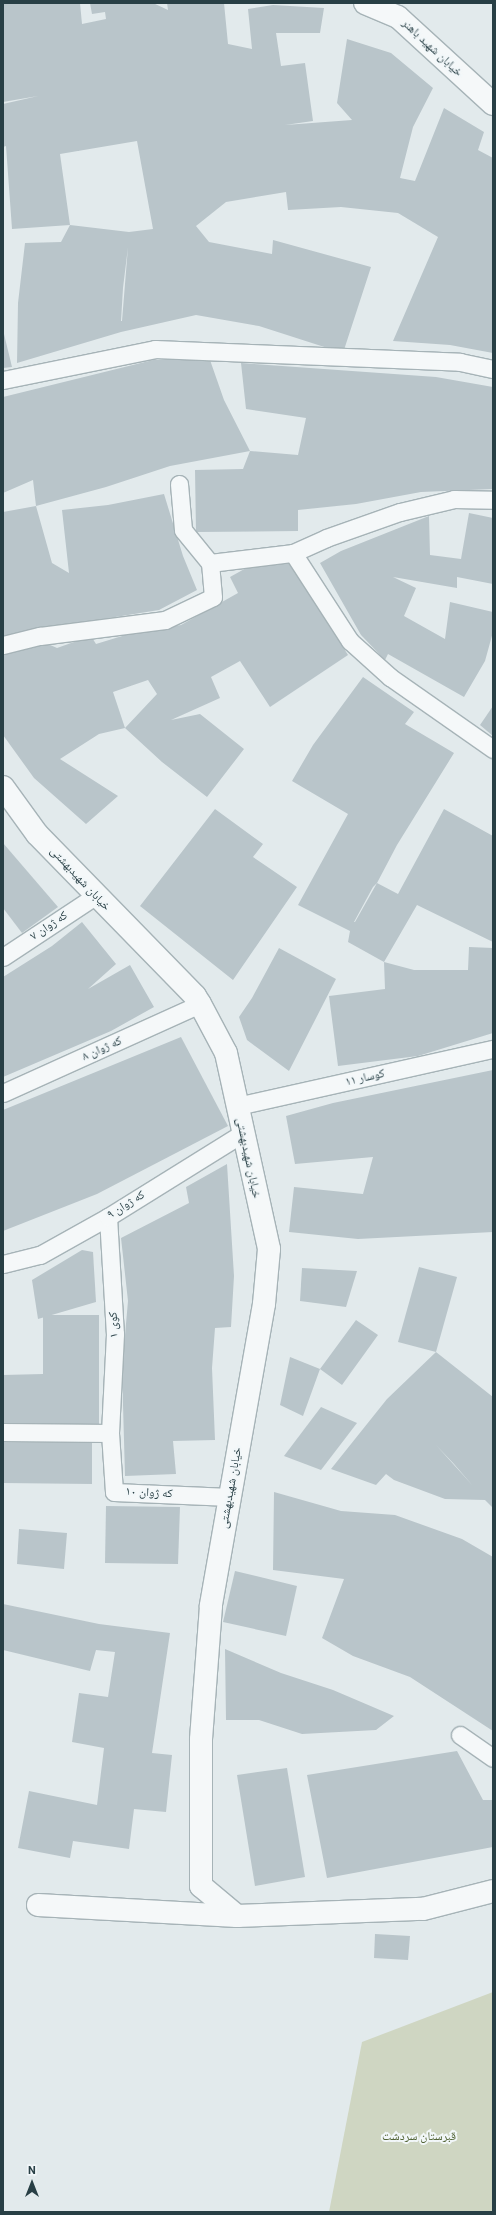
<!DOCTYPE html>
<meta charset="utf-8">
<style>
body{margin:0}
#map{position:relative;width:496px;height:2215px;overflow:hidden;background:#e2eaec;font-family:Roboto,"Noto Naskh Arabic",sans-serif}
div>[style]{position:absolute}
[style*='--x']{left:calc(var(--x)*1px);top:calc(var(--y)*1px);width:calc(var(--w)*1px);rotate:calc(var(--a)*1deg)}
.green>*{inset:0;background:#cfd6c2}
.building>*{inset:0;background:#b9c5ca}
.roads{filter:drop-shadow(1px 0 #a6b3b7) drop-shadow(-1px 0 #a6b3b7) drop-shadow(0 1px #a6b3b7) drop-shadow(0 -1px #a6b3b7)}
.lane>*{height:17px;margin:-8.5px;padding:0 8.5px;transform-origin:8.5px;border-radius:8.5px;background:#f5f8f9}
.street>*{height:22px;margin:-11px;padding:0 11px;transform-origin:11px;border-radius:11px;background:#f5f8f9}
span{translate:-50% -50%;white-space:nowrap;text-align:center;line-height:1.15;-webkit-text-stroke:4px #f2f7f9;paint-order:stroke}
.street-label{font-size:12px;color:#283f45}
.park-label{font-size:12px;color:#506234}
.frame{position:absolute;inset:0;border:4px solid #283f45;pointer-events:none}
.north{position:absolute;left:12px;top:2163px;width:40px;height:40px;-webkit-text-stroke:3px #f2f7f9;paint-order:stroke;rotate:0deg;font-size:11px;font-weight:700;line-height:16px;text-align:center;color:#283f45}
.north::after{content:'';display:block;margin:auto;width:14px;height:18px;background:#283f45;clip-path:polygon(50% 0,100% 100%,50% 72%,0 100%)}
</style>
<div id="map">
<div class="green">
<i style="clip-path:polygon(493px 1992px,493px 2212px,329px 2212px,362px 2042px)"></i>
</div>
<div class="building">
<i style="clip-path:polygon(evenodd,3px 3px,80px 3px,82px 24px,106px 19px,105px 12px,92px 14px,90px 3px,153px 3px,168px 10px,167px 3px,224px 3px,228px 44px,252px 49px,248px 9px,273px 5px,324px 8px,320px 33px,276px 33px,281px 66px,305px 63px,313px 121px,285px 125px,352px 120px,337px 103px,347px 39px,391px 53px,433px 88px,413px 127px,400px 178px,415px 181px,444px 108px,484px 132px,478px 150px,493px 158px,493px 353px,450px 345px,393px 341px,438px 237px,398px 213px,341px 207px,288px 210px,286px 192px,226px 202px,196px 226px,209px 242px,272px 254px,273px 240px,371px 267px,343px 353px,259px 326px,196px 315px,121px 332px,17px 363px,18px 303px,25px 243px,61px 242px,70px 225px,129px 232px,153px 229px,137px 141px,60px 154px,70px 225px,12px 229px,6px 146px,3px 147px,3px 104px,38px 96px,3px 102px,3px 3px,128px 247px,122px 321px,121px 321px,123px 288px,128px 247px)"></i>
<i style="clip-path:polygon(3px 334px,4px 334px,12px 367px,3px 368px)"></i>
<i style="clip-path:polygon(153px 360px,210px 360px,224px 400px,250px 451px,170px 466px,106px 487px,36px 506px,33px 480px,3px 493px,3px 397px)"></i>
<i style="clip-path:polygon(241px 363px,436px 377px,493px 387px,493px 489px,421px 492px,356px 504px,298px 510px,298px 531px,196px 532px,195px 470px,243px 469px,250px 451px,298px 455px,306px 418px,246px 409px)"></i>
<i style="clip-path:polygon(164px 494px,183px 556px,197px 590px,159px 610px,78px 623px,3px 638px,3px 512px,36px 506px,52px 563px,69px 573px,62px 510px,108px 505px)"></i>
<i style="clip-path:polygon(469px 513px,493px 518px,493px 584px,457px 577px,457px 588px,393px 577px,416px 588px,404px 616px,445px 639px,450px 602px,493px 612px,493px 632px,485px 661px,464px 697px,388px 654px,385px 660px,361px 635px,320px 563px,341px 551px,429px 516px,430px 555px,461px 559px)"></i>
<i style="clip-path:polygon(evenodd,290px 563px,348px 655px,270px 707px,240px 661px,211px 677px,220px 698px,171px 720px,200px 714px,244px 749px,207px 797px,162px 762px,125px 728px,99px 734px,60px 759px,118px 796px,86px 824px,34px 778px,3px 735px,3px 654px,48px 644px,57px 648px,91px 636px,96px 644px,132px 633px,181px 625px,238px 593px,230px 577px,248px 567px,290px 563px,148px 680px,157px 694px,125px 728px,113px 692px,148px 680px)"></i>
<i style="clip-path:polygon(evenodd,363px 677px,414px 712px,405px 724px,454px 753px,397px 845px,377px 883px,398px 894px,444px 809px,493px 836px,493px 942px,417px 905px,384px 962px,348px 942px,350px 931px,298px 905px,348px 814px,292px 781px,313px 745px,363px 677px,377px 883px,355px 922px,354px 922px,373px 887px,377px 883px)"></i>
<i style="clip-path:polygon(493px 706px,493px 736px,480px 725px)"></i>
<i style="clip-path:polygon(215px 809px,263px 844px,253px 857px,297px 887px,233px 980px,140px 906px)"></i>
<i style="clip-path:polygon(3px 843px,58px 907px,22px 933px,3px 908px)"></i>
<i style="clip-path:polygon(82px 922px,116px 964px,88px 989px,130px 965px,154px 1007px,111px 1031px,3px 1077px,3px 977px,52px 946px)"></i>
<i style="clip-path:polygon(469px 947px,493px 948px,493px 1033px,418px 1056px,338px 1066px,329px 996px,385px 989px,384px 962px,414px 970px,468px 970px)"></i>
<i style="clip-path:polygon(279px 948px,336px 979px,289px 1071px,247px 1040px,239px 1017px,252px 998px)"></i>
<i style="clip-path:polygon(181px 1037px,228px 1126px,97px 1194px,3px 1231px,3px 1110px)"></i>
<i style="clip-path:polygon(493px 1070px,493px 1232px,358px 1239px,289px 1232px,294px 1187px,363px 1194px,373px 1157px,295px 1164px,286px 1116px,333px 1103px)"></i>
<i style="clip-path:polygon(227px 1164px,234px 1276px,231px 1327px,215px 1328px,212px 1368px,215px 1440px,173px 1441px,176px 1474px,125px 1476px,122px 1369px,128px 1301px,121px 1238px,189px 1203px,186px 1187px)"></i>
<i style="clip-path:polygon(82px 1250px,93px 1252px,96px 1302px,38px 1319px,32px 1280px)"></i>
<i style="clip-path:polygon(419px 1267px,457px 1277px,436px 1352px,398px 1342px)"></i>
<i style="clip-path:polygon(302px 1268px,357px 1271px,346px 1307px,300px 1301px)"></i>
<i style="clip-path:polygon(43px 1315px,99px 1315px,99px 1425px,3px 1424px,3px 1375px,43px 1374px)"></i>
<i style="clip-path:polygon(356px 1320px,378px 1335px,342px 1385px,320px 1369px,303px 1416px,280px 1405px,290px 1357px,320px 1369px)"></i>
<i style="clip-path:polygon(evenodd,436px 1352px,493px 1397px,493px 1508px,485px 1500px,445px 1499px,394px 1480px,386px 1474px,376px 1485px,331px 1469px,387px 1399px,436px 1352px,436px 1445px,454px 1464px,473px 1486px,436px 1445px)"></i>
<i style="clip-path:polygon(321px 1407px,357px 1423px,321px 1470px,284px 1456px)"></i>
<i style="clip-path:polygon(3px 1442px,92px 1443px,92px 1484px,3px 1483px)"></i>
<i style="clip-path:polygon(274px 1492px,341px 1511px,395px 1515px,462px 1539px,493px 1557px,493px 1731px,410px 1677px,353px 1656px,322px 1638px,344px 1579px,273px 1570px)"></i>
<i style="clip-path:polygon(106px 1506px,180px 1507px,178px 1564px,105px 1563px)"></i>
<i style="clip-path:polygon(19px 1529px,67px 1533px,64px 1569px,17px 1564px)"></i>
<i style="clip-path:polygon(235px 1571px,297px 1586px,286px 1636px,223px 1622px)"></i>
<i style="clip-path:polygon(3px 1604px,99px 1624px,170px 1633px,152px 1753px,172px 1755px,166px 1812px,134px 1809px,129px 1849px,73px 1841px,70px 1858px,18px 1848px,29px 1791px,97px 1805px,104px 1748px,72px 1742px,79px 1693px,108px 1697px,115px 1652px,96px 1650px,90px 1671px,3px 1650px)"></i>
<i style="clip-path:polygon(225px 1649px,281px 1673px,333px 1690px,394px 1716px,376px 1730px,302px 1734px,259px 1720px,226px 1720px)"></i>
<i style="clip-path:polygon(457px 1751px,483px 1800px,493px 1800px,493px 1847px,327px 1878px,307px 1775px)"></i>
<i style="clip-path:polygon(287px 1768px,305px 1877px,255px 1886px,237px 1775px)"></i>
<i style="clip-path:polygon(375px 1934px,410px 1936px,408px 1960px,374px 1958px)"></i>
</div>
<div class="roads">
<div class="lane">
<i style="--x:3;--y:380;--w:155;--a:-11.5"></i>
<i style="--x:155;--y:349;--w:305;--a:2.4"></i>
<i style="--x:460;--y:362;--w:34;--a:12"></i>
<i style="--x:179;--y:484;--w:46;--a:85"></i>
<i style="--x:183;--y:530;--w:43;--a:50.7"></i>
<i style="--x:210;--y:563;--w:84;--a:-6.9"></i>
<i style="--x:293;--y:553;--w:36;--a:-24"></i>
<i style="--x:326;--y:538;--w:78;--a:-19.4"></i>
<i style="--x:400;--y:512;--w:56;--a:-13.5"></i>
<i style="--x:454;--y:499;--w:39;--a:1"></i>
<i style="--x:293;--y:553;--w:105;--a:57.1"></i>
<i style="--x:350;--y:641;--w:54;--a:42"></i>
<i style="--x:390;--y:677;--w:126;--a:35"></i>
<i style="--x:3;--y:645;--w:38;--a:-14"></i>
<i style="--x:40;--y:636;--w:126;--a:-7.3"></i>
<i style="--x:165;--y:620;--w:53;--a:-25.6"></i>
<i style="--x:213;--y:597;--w:34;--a:-95"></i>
<i style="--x:3;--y:957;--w:110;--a:-33.5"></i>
<i style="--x:3;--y:1093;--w:216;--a:-24.3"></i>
<i style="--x:237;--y:1106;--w:262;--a:-12.6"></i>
<i style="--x:108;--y:1217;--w:117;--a:86.6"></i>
<i style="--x:115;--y:1334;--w:99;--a:92.9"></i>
<i style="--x:3;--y:1264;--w:38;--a:-14"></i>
<i style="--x:40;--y:1255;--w:78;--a:-29.2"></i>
<i style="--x:108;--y:1217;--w:159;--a:-31.9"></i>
<i style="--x:3;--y:1432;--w:107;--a:0.5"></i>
<i style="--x:110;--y:1433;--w:59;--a:86.1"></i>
<i style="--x:114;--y:1492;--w:116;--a:2.5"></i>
<i style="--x:460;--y:1735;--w:40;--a:34.9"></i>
</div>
<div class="street">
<i style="--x:365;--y:3;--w:36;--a:23"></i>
<i style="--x:398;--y:17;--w:129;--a:42.5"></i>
<i style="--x:3;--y:787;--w:58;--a:54.1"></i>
<i style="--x:37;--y:834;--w:226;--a:45.7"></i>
<i style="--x:195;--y:996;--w:9;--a:58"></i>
<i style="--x:200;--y:1004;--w:55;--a:62"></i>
<i style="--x:226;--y:1053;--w:201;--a:77.6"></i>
<i style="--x:269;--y:1249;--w:55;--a:95.2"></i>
<i style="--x:264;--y:1304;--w:307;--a:100"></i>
<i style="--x:211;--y:1606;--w:134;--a:94.3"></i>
<i style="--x:201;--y:1740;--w:146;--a:90"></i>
<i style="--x:201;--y:1886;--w:47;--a:39.8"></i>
<i style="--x:237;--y:1916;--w:186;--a:-2.2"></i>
<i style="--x:423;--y:1909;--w:72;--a:-14.4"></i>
<i style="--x:38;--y:1905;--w:199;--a:3.2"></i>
</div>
</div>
<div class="street-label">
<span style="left:432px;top:48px;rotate:43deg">خیابان شهید باهنر</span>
<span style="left:80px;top:879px;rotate:47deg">خیابان شهیدبهشتی</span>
<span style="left:49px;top:926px;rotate:-34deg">که ژوان ۷</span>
<span style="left:102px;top:1049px;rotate:-24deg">که ژوان ۸</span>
<span style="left:365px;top:1078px;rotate:-13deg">کوسار ۱۱</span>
<span style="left:248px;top:1158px;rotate:78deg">خیابان شهیدبهشتی</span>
<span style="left:126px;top:1205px;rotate:-32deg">که ژوان ۹</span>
<span style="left:114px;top:1325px;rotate:-92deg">کوی ۱</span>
<span style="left:231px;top:1488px;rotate:-80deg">خیابان شهیدبهشتی</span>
<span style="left:149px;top:1493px;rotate:3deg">که ژوان ۱۰</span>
</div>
<div class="park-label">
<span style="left:419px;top:2137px">قبرستان سردشت</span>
</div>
<div class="frame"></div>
<div class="north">N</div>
</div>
